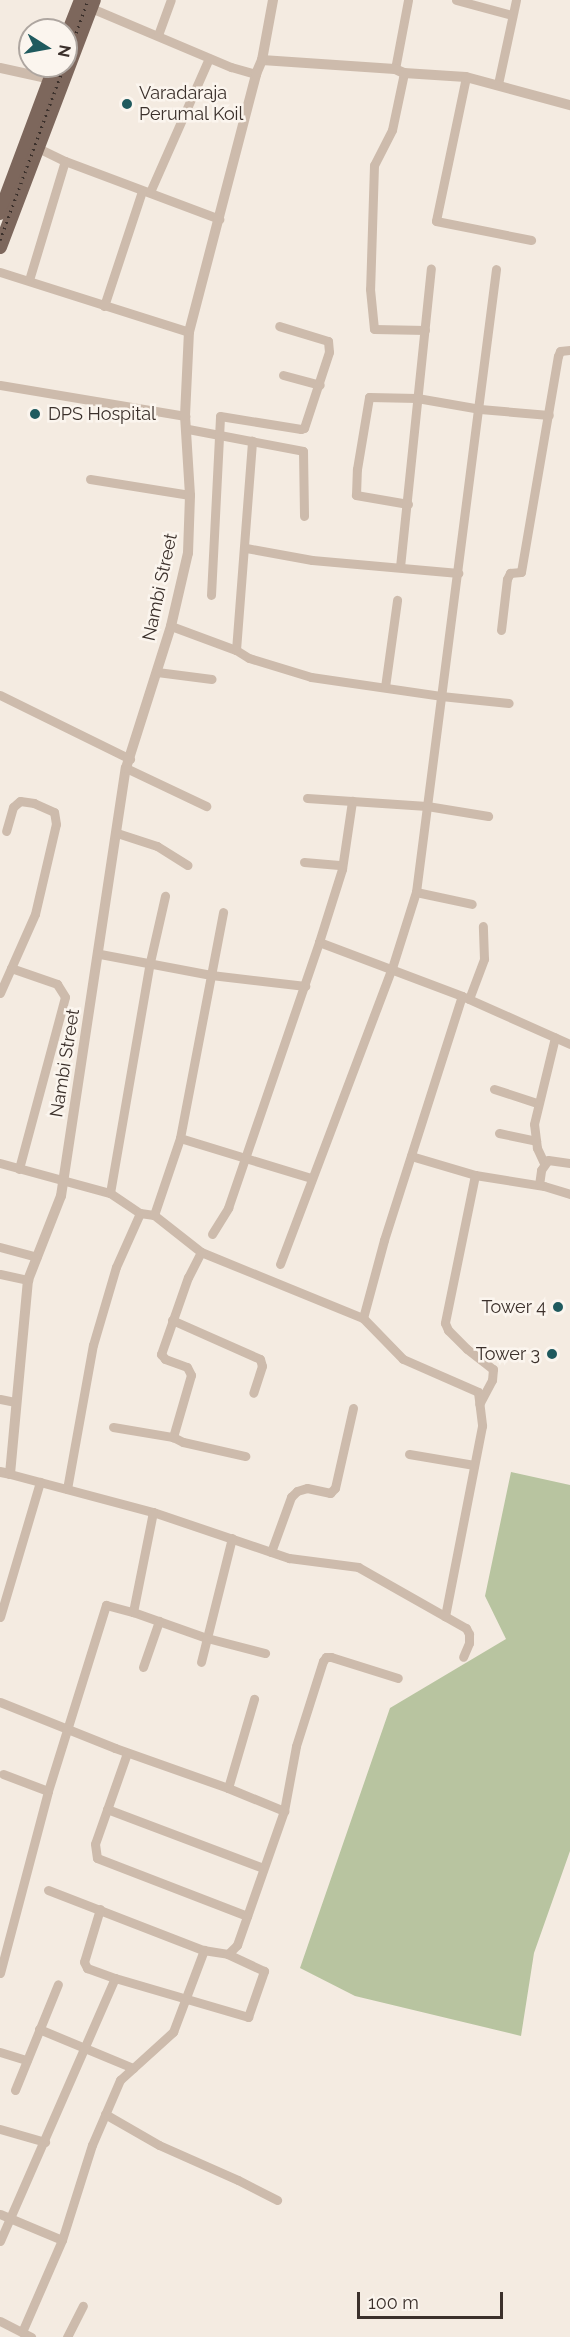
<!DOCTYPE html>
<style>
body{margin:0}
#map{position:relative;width:570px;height:2337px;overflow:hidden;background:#f4ebe1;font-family:Raleway,sans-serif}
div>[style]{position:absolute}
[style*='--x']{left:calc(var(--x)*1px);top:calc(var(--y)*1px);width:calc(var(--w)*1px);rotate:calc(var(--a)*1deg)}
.green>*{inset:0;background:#b8c4a0}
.minor>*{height:9px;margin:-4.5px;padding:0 4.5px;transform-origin:4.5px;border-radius:4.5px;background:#cdbbac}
.tertiary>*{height:10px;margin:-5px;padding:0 5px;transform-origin:5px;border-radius:5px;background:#cdbbac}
.primary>*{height:14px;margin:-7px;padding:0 7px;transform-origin:7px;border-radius:7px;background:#7d675c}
.rail>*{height:3px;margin-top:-1.5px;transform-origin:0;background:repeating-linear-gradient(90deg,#3b302b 0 1.5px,transparent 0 6px)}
.dots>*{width:16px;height:16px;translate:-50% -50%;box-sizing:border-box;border:3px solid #fbf5ee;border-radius:50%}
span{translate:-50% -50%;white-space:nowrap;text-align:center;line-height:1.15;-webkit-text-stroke:5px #fbf5ee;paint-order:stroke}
.poi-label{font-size:18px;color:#3b302b}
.left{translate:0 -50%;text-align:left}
.right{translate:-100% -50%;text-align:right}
.street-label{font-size:18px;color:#3b302b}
.north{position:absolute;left:18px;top:18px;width:60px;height:60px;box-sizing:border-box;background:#fbf5ee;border:2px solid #aea6a0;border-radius:50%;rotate:101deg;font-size:16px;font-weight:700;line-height:24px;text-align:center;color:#3b302b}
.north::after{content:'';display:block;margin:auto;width:21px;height:27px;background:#1f5a5e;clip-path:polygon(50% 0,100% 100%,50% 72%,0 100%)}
.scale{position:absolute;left:357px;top:2292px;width:146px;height:27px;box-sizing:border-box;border:3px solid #3b302b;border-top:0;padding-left:8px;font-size:18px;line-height:21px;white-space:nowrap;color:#3b302b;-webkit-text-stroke:4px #fbf5ee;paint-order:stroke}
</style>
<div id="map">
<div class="green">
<i style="clip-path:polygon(511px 1472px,570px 1485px,570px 1851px,534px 1953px,521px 2036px,355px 1996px,300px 1968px,390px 1708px,506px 1639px,485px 1596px)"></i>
</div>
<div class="minor">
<i style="--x:456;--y:0;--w:58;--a:15"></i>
<i style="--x:91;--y:8;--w:152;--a:22.9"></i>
<i style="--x:231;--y:67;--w:26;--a:16"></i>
<i style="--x:158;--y:35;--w:37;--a:-70"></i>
<i style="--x:395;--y:69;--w:70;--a:-79.3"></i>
<i style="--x:404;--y:73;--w:58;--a:101.9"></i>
<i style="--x:392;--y:130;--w:39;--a:117"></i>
<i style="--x:374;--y:165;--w:124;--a:91.8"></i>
<i style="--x:370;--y:289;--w:40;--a:84.3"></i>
<i style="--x:374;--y:329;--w:51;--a:1.1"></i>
<i style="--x:466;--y:77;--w:147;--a:101.8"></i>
<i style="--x:436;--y:221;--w:97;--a:11.3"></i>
<i style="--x:498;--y:84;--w:86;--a:-77.9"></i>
<i style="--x:38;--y:148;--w:30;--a:26"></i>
<i style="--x:65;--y:161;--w:165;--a:20.6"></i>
<i style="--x:150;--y:192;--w:146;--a:-66.2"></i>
<i style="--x:0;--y:272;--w:198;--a:17.6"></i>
<i style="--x:29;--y:280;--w:124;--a:-73.2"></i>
<i style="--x:104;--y:306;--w:121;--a:-71.7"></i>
<i style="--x:283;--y:375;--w:38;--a:15"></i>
<i style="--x:0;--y:385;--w:188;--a:9.5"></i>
<i style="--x:188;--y:429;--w:117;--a:10.8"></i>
<i style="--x:303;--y:451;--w:65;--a:89.1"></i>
<i style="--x:90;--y:479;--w:101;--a:9.1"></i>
<i style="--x:408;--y:504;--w:53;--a:-170.2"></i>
<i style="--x:356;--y:495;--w:26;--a:-88"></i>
<i style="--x:357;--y:469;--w:73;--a:-80.5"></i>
<i style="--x:369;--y:397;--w:48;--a:1.2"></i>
<i style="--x:417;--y:398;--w:64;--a:9.9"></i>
<i style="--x:480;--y:409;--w:69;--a:5"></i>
<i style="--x:246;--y:548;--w:67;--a:10.3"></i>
<i style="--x:312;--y:560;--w:147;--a:5.1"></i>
<i style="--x:400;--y:567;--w:300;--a:-84.1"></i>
<i style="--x:211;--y:595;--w:179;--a:-87.1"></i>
<i style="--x:220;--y:416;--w:82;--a:9.1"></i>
<i style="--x:301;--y:429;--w:3;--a:-18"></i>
<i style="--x:304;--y:428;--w:80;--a:-71.8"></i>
<i style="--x:329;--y:352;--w:11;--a:-95"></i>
<i style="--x:328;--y:341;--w:51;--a:-163"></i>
<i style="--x:171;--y:626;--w:69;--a:20.3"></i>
<i style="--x:236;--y:650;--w:15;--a:32"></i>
<i style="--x:249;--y:658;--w:65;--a:17"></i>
<i style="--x:311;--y:677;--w:131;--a:8.3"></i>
<i style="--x:441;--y:696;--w:68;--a:5.9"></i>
<i style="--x:501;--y:630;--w:51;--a:-83.3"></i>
<i style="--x:507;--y:579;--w:7;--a:-63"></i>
<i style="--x:510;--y:573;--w:11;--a:-5"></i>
<i style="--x:521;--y:572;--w:219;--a:-80.3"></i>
<i style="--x:558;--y:356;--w:5;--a:-68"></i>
<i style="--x:560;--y:351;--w:10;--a:-6"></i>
<i style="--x:236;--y:650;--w:210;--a:-85.6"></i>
<i style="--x:157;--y:672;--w:55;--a:7.3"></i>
<i style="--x:385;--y:687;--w:88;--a:-82.1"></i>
<i style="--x:0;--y:695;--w:145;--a:26.2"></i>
<i style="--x:126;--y:768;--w:89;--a:25.4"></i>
<i style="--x:307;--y:798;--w:120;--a:3.8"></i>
<i style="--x:427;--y:806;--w:62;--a:9.3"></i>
<i style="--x:117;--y:833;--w:42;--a:18"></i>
<i style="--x:157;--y:846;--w:36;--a:32"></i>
<i style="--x:304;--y:862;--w:38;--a:5"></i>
<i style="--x:416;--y:892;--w:57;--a:12.1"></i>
<i style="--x:319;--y:942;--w:153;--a:20.7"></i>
<i style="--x:462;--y:996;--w:118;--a:24"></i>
<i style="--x:100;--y:954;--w:113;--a:10.7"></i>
<i style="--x:211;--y:975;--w:95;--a:6.7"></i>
<i style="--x:11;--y:968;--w:49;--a:19.2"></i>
<i style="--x:57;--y:984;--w:15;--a:58"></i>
<i style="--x:65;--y:997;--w:178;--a:105"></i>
<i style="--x:0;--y:993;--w:86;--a:-66.1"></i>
<i style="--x:35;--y:914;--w:92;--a:-76.9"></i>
<i style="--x:56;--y:824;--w:12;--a:-99"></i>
<i style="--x:54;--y:812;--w:22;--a:-156"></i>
<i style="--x:34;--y:803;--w:14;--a:-172"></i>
<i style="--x:20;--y:801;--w:9;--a:139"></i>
<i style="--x:13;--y:807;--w:25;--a:106"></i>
<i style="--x:469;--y:999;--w:43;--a:-69.4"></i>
<i style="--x:484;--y:959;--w:33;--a:-92"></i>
<i style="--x:494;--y:1089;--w:45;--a:18"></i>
<i style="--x:499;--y:1133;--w:38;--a:12"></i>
<i style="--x:180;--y:1138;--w:137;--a:17"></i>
<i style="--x:411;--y:1156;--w:67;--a:16.5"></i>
<i style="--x:475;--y:1175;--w:70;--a:9.1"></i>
<i style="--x:544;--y:1186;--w:27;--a:17"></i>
<i style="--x:0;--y:1163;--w:114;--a:15.3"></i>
<i style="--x:110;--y:1193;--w:36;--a:34"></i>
<i style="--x:140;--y:1213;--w:14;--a:8"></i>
<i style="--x:154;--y:1215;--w:60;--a:38.2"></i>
<i style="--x:201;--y:1252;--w:175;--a:22.2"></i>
<i style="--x:363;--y:1318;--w:57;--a:45.7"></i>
<i style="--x:403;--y:1359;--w:82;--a:23.7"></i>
<i style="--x:478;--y:1392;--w:34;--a:83"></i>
<i style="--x:482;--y:1426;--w:194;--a:101"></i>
<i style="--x:544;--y:1163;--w:17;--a:-115"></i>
<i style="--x:537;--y:1148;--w:24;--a:-97"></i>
<i style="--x:534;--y:1124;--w:89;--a:-76.4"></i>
<i style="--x:475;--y:1175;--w:151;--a:101.5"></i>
<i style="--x:445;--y:1323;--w:8;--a:67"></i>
<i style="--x:448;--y:1330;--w:27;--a:45"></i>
<i style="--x:467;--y:1349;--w:33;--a:38"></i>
<i style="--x:493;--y:1369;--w:11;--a:95"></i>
<i style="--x:492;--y:1380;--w:27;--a:118"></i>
<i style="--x:539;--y:1185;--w:15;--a:-82"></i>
<i style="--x:541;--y:1170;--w:12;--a:-55"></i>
<i style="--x:548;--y:1160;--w:22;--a:8"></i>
<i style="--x:110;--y:1193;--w:234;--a:-80.2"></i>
<i style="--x:150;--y:962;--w:68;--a:-77.2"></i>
<i style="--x:154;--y:1215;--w:81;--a:-71.3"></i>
<i style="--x:180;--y:1138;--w:230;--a:-79.2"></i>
<i style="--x:212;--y:1234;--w:31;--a:-58"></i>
<i style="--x:228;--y:1208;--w:281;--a:-71.1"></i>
<i style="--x:319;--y:942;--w:77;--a:-72.5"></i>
<i style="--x:342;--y:869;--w:69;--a:-81.6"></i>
<i style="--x:0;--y:1247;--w:38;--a:15"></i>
<i style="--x:201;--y:1252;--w:28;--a:117"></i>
<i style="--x:188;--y:1277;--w:82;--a:109.3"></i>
<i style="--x:161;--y:1354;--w:6;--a:51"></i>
<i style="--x:165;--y:1359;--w:23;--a:20"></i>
<i style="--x:187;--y:1367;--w:9;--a:63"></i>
<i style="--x:191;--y:1375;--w:65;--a:106.2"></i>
<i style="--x:173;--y:1437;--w:11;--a:27"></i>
<i style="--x:183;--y:1442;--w:64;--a:12.7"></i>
<i style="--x:280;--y:1264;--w:316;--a:-69.3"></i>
<i style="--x:392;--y:968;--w:80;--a:-72.5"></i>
<i style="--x:416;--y:892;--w:628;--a:-82.68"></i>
<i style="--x:0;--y:1274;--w:29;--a:12"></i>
<i style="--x:363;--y:1318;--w:81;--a:-74.9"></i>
<i style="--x:384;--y:1240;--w:256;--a:-72.3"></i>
<i style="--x:172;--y:1320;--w:96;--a:23.9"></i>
<i style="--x:260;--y:1359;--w:7;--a:74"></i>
<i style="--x:262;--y:1366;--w:28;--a:108"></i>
<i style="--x:0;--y:1399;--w:16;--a:11"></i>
<i style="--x:113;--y:1427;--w:61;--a:9.5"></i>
<i style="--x:409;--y:1454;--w:66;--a:9.6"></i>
<i style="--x:10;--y:1474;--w:148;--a:14.9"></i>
<i style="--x:153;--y:1512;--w:144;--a:18.7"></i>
<i style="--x:289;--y:1558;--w:70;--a:7.4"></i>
<i style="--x:358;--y:1567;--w:124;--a:29.5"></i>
<i style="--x:466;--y:1628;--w:7;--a:63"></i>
<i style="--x:469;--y:1634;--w:9;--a:90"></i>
<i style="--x:469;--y:1643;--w:15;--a:113"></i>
<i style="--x:67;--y:1489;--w:146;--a:-79.8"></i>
<i style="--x:93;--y:1345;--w:81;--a:-73.6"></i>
<i style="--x:116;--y:1267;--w:59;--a:-66"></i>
<i style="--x:271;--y:1552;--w:59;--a:-70"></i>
<i style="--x:291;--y:1497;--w:8;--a:-45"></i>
<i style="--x:297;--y:1491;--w:10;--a:-17"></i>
<i style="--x:307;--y:1488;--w:24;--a:12"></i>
<i style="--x:330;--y:1493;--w:7;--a:-45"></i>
<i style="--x:335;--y:1488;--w:82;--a:-77.3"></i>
<i style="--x:133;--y:1612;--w:78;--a:19.4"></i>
<i style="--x:207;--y:1638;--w:103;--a:-76"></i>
<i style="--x:0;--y:1617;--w:141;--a:-73.5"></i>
<i style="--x:201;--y:1662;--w:25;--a:-76"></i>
<i style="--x:207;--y:1638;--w:60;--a:14.5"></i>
<i style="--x:143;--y:1667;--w:49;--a:-70.8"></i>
<i style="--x:0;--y:1702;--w:124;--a:21.8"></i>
<i style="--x:115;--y:1748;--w:120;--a:19.5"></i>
<i style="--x:228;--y:1788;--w:93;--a:-73.7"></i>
<i style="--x:127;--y:1753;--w:96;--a:109.4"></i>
<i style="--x:95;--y:1844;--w:14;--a:82"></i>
<i style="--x:97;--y:1858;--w:161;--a:21.1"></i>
<i style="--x:3;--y:1774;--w:48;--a:20.7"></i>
<i style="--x:228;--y:1788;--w:61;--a:22.3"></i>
<i style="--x:107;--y:1809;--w:167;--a:20.7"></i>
<i style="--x:48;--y:1890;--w:166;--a:21.2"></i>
<i style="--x:203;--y:1950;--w:25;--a:9"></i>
<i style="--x:228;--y:1954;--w:13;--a:-45"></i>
<i style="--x:237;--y:1945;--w:142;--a:-70.7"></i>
<i style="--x:284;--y:1811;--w:66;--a:-79.5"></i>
<i style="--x:296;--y:1746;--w:89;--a:-72.4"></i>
<i style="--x:323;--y:1661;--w:5;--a:-53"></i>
<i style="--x:326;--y:1657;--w:5;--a:0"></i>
<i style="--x:331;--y:1657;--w:70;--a:17.4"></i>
<i style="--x:100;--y:1909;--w:55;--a:106.8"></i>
<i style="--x:84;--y:1962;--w:7;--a:63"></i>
<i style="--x:87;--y:1968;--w:30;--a:20"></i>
<i style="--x:0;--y:1973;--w:188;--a:-75.2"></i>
<i style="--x:48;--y:1791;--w:195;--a:-72.7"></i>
<i style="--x:106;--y:1605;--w:28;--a:15"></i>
<i style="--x:133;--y:1612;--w:102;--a:-78.7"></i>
<i style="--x:39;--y:2029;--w:102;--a:22.5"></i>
<i style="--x:0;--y:2052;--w:28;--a:17"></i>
<i style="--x:15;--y:2090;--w:114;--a:-67.9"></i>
<i style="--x:105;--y:2114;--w:62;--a:29.9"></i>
<i style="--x:159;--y:2145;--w:86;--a:23.9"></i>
<i style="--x:238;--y:2180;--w:44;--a:27.1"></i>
<i style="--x:0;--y:2129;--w:47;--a:16.1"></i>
<i style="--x:0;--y:2214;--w:67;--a:22.8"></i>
<i style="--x:0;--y:2241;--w:287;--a:-66.4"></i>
<i style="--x:115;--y:1978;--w:139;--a:16.3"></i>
<i style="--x:248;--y:2017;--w:49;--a:-70.8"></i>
<i style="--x:264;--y:1971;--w:40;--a:-155"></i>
<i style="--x:0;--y:2321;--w:35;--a:27"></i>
<i style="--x:22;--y:2332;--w:100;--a:-66.5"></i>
<i style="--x:62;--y:2240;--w:100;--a:-72.5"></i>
<i style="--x:92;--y:2145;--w:71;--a:-66.7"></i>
<i style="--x:120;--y:2080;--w:72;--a:-42.2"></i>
<i style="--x:173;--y:2032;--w:88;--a:-69.3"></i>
<i style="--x:67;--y:2337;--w:35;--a:-63"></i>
</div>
<div class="tertiary">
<i style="--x:262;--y:60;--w:133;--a:3.9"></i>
<i style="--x:395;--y:69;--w:10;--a:24"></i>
<i style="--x:404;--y:73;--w:62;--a:3.7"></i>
<i style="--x:466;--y:77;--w:108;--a:15.1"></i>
<i style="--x:0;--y:68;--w:56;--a:12.3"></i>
<i style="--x:0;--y:1472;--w:10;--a:11"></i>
<i style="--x:10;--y:1474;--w:195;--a:-84.7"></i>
<i style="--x:28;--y:1280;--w:90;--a:-68.6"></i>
<i style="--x:61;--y:1196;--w:433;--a:-81.4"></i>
<i style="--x:126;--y:768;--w:149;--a:-72.4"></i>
<i style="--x:171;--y:626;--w:75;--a:-76.9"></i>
<i style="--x:188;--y:553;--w:58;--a:-88"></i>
<i style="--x:190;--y:495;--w:79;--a:-93.6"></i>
<i style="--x:185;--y:416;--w:84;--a:-87.3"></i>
<i style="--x:189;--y:332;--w:267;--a:-75.4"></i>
<i style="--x:256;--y:74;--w:15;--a:-67"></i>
<i style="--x:262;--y:60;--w:61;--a:-79.6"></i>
</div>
<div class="primary">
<i style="--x:66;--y:38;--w:41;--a:-68.5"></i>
<i style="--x:0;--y:213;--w:157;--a:-69.5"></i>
<i style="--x:0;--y:247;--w:264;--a:-69.2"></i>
</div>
<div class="rail">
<i style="--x:66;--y:61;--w:65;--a:-70.2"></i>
<i style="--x:0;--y:240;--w:185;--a:-69.8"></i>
</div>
<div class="dots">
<i style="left:127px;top:104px;background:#1f5a5e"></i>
<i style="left:35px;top:414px;background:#1f5a5e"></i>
<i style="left:558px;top:1307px;background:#1f5a5e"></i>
<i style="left:552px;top:1354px;background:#1f5a5e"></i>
</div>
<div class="poi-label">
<span class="left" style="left:139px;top:104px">Varadaraja<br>Perumal Koil</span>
<span class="left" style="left:48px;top:414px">DPS Hospital</span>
<span class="right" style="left:546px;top:1307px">Tower 4</span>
<span class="right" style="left:540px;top:1354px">Tower 3</span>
</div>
<div class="street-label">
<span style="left:160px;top:587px;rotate:-78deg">Nambi Street</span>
<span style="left:65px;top:1063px;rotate:-81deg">Nambi Street</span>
</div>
<div class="north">N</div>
<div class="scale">100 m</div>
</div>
